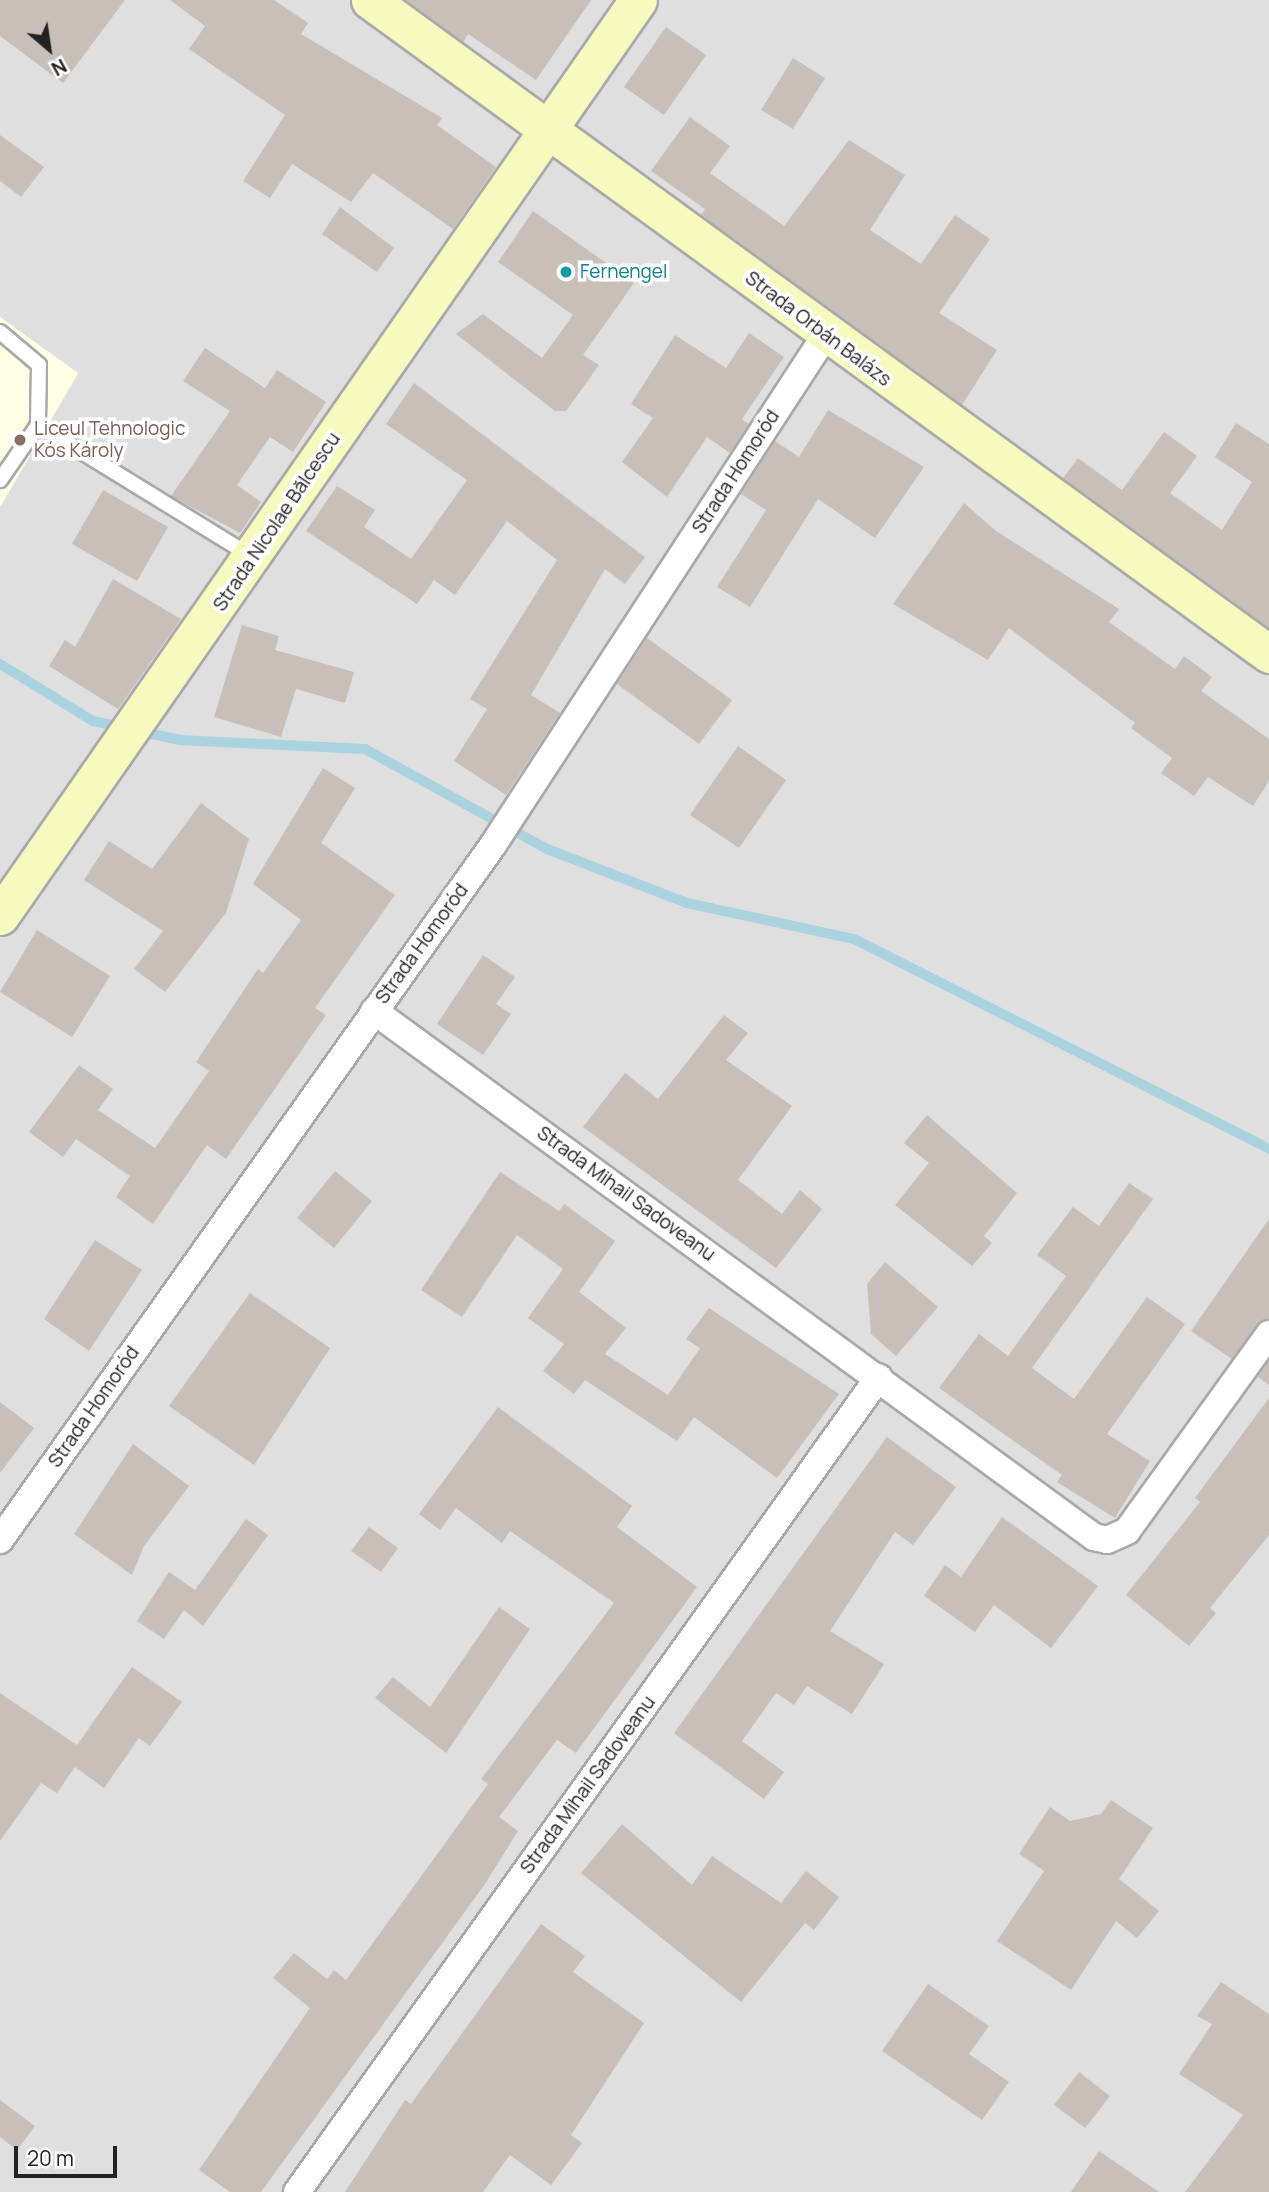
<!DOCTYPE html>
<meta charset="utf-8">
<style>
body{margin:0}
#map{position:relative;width:1269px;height:2192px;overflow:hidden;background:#f2efe9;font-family:Manrope,sans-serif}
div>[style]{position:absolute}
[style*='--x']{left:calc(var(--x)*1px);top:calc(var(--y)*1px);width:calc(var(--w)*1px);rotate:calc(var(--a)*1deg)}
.residential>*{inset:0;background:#e0dfdf}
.education>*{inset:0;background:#ffffe5}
.stream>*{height:10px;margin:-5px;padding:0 5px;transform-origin:5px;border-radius:5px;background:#aad3df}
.building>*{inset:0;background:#c7bfb8}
.roads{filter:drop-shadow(2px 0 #a9a9a9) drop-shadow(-2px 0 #a9a9a9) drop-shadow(0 2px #a9a9a9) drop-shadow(0 -2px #a9a9a9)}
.service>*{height:14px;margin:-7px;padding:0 7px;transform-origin:7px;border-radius:7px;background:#fff}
.minor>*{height:26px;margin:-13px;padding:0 13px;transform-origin:13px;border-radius:13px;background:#fff}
.secondary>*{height:37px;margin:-18.5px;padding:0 18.5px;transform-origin:18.5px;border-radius:18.5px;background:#f7fabf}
.dots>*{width:19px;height:19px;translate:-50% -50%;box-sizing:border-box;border:4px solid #fff;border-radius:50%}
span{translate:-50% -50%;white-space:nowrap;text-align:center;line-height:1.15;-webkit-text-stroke:7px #fff;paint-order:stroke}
.culture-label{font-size:19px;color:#0d838f}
.left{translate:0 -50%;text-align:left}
.street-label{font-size:19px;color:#222}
.education-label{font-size:19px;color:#785e54}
.north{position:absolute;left:14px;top:14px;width:70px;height:70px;-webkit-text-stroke:5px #fff;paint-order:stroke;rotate:151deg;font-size:19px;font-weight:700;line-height:28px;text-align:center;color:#222}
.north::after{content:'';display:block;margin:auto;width:24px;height:32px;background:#222;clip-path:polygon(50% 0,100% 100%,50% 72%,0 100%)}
.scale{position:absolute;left:14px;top:2146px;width:103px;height:32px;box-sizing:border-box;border:4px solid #222;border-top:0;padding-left:9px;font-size:21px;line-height:24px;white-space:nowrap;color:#222;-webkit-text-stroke:5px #fff;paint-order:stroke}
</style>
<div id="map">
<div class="residential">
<i style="clip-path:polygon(0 0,1269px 0,1269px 2192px,0 2192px,0 507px,78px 374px,0 317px)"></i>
</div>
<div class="education">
<i style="clip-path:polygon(0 317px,78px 373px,0 507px)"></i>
</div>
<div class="stream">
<i style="--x:0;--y:664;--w:109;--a:31.5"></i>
<i style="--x:93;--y:721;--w:30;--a:12"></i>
<i style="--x:138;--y:731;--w:43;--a:12.1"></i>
<i style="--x:180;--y:740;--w:185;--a:2.8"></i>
<i style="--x:365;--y:749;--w:208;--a:28.8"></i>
<i style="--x:547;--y:849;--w:150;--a:21.1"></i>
<i style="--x:687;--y:903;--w:171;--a:12.2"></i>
<i style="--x:854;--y:939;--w:465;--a:26.8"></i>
</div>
<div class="building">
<i style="clip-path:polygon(0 0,125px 0,63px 83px,0 36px)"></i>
<i style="clip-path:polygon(170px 0,274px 0,308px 23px,301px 34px,442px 118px,437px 125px,496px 167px,453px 229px,373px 173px,351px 202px,292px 164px,270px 198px,243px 181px,285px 115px,189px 49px,205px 26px)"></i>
<i style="clip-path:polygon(406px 0,591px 0,536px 80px,468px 34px,463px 42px)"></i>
<i style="clip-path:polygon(666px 27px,706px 55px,664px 115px,624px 87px)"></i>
<i style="clip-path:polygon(793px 58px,825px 78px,793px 129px,761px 110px)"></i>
<i style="clip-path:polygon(690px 117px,730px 146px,710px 173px,784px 226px,849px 140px,905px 175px,870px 230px,921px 264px,955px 215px,990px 239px,939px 313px,997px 350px,962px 405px,701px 215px,705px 209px,651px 171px)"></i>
<i style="clip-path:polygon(0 135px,44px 167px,21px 197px,0 181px)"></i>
<i style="clip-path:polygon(340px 207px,394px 248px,377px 272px,322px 234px)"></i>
<i style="clip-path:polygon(533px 211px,634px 283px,583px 355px,599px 365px,566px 411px,555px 411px,456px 334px,483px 314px,542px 358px,573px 315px,498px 262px)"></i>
<i style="clip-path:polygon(749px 333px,784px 357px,742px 419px,749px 424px,730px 453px,707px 437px,667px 497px,622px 462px,653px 418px,631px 404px,675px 335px,726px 368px)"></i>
<i style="clip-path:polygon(205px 348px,265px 388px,277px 370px,326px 402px,293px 452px,270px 437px,237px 485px,261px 502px,240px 533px,171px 496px,230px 411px,183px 381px)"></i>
<i style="clip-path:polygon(414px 383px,645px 557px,625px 584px,605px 569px,531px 695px,560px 713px,506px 795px,454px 761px,487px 709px,470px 699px,557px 560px,507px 521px,455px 595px,434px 580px,417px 604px,306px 531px,337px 486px,375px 510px,364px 527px,411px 559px,467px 480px,386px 424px)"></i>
<i style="clip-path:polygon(828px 410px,924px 467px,875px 538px,818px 499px,750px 607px,717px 587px,766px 510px,741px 494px,775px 441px,799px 457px)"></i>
<i style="clip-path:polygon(1236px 423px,1269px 444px,1269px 628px,1063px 478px,1078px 458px,1122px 490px,1164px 432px,1197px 456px,1170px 493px,1222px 530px,1252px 482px,1215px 457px)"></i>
<i style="clip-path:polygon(103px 490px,168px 527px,137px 581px,72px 544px)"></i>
<i style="clip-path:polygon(964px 503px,996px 531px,1119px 609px,1109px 622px,1175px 669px,1184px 656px,1212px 677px,1201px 691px,1269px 739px,1269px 781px,1253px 806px,1208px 777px,1194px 796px,1161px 773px,1172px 758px,1131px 728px,1135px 723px,1009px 628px,988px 660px,893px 604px)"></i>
<i style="clip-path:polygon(113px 579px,181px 619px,118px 709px,49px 666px,65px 640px,75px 647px)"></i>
<i style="clip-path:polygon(242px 625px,279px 636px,275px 650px,354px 672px,345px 703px,296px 689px,281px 737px,214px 717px)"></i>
<i style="clip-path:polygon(647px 638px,732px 700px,699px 744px,617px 684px)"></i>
<i style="clip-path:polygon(738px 746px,786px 780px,739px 848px,690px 815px)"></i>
<i style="clip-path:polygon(323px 768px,355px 788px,321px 843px,395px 895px,315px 1008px,326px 1015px,226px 1159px,207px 1145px,153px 1224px,116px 1197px,130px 1176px,76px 1139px,63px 1157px,29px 1132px,79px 1065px,113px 1089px,98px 1110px,155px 1148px,209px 1071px,196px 1062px,258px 969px,263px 973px,301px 920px,253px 884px)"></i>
<i style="clip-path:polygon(201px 803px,249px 839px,226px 913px,165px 992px,134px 969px,163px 931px,84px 880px,109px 841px,152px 869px)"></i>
<i style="clip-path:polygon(37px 930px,110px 976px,72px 1037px,0 992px)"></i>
<i style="clip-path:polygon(483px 955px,515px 977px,496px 1004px,511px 1014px,483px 1055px,437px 1024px)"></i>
<i style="clip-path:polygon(724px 1015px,748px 1033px,726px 1060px,792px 1106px,738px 1180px,782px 1214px,800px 1190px,822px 1209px,776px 1268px,583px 1127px,625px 1073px,658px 1099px)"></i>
<i style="clip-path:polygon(927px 1115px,1017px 1193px,984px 1236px,992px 1243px,972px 1266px,895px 1205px,929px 1163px,904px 1143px)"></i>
<i style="clip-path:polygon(335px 1171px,372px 1201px,334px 1248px,297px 1218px)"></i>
<i style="clip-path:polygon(500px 1172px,559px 1211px,564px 1204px,615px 1241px,579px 1292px,626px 1328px,605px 1354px,668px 1395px,700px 1348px,686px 1339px,709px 1308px,839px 1394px,777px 1478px,694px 1417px,677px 1441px,585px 1380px,574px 1394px,543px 1371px,564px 1344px,528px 1318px,563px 1269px,517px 1235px,462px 1317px,421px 1290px)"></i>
<i style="clip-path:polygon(1129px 1183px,1153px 1199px,1032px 1368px,1074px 1399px,1147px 1297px,1185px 1324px,1107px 1434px,1150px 1461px,1115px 1518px,1057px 1482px,1062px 1475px,939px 1388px,979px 1334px,1008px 1356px,1066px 1276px,1037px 1255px,1073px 1207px,1099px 1226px)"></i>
<i style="clip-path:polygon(1269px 1219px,1269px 1319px,1256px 1325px,1232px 1359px,1191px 1331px)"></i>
<i style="clip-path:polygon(95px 1240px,142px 1270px,89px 1351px,44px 1319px)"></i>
<i style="clip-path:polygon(885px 1262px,938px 1307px,896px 1356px,871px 1334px,867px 1284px)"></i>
<i style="clip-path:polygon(250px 1293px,330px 1348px,254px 1465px,169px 1406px)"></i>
<i style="clip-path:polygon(1269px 1361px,1269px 1385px,1258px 1377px)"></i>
<i style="clip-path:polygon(1269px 1398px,1269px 1535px,1210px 1608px,1216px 1613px,1189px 1646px,1126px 1595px,1200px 1502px,1195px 1498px)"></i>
<i style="clip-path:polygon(0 1402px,34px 1428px,0 1473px)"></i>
<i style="clip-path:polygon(498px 1407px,632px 1506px,617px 1527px,697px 1587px,576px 1753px,557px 1740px,499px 1817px,518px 1831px,485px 1884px,261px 2192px,230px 2192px,199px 2170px,310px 2008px,273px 1978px,294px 1953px,327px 1979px,334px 1970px,346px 1980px,488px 1784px,481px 1779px,614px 1603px,510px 1531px,502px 1543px,456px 1508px,440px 1530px,419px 1514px)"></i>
<i style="clip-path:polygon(887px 1437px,956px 1487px,913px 1545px,895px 1532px,830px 1631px,884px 1664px,852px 1714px,807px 1686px,794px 1705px,776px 1693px,742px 1741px,784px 1772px,764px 1799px,674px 1733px)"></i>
<i style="clip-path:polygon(133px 1444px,189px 1486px,144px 1546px,132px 1575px,74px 1534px)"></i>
<i style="clip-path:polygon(1002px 1517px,1098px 1586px,1051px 1648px,994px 1605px,975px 1632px,924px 1596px,945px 1565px,961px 1577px)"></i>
<i style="clip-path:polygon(246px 1519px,268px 1535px,203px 1626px,184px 1610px,164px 1639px,137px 1621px,169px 1572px,195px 1590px)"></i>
<i style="clip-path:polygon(369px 1527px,398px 1548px,381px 1572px,351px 1551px)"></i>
<i style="clip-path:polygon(499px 1607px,530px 1629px,446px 1753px,375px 1698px,393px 1677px,430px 1707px)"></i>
<i style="clip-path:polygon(132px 1667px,182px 1702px,150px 1746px,139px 1738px,104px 1788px,75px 1767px,57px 1793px,41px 1783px,0 1841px,0 1693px,77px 1745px)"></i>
<i style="clip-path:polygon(1111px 1800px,1153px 1828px,1119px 1879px,1159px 1911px,1137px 1938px,1116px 1921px,1071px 1990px,997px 1941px,1044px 1871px,1019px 1854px,1050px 1807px,1070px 1821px,1101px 1814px)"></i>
<i style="clip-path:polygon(622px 1824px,692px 1885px,712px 1856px,781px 1903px,806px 1871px,839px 1897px,814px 1930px,805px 1923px,741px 2002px,581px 1873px)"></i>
<i style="clip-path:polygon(541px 1924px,585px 1956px,573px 1972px,644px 2023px,571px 2135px,582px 2143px,551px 2185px,510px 2155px,483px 2192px,345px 2192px,405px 2100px,411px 2104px)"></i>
<i style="clip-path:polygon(1221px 1982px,1269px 2014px,1269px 2192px,1185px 2192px,1243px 2115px,1179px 2074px,1212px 2024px,1197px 2016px)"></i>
<i style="clip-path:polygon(928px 1984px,989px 2026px,969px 2054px,1009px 2082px,982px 2120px,882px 2051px)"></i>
<i style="clip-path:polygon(1079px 2072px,1110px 2096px,1085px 2128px,1054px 2105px)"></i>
<i style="clip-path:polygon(0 2100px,35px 2126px,17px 2150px,0 2137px)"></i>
<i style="clip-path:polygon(1099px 2151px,1159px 2192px,1071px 2192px)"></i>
</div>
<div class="roads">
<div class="service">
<i style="--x:0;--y:332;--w:51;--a:40.2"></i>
<i style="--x:39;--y:365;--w:60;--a:91"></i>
<i style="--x:38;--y:425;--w:67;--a:124.6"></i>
<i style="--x:38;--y:425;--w:248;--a:31.6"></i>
</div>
<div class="minor">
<i style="--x:374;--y:1011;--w:892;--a:36.15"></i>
<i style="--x:1094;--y:1537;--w:13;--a:13"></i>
<i style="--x:1107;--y:1540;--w:22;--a:-24"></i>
<i style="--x:1127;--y:1531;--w:243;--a:-54.2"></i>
<i style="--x:0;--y:1540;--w:852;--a:-54.65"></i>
<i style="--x:493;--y:845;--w:608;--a:-56.89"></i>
<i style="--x:297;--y:2192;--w:1001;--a:-54.47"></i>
</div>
<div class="secondary">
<i style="--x:370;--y:0;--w:1112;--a:36.03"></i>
<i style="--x:0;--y:916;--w:1116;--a:-55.14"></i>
</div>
</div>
<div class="dots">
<i style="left:566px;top:272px;background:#0f9aa8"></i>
<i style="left:20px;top:440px;background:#8d6e63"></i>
</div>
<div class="culture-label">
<span class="left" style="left:580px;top:272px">Fernengel</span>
</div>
<div class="street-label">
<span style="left:818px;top:329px;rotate:37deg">Strada Orbán Balázs</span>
<span style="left:736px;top:472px;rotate:-57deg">Strada Homoród</span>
<span style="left:277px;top:522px;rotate:-56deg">Strada Nicolae Bălcescu</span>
<span style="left:422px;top:944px;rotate:-54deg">Strada Homoród</span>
<span style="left:626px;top:1194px;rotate:36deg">Strada Mihail Sadoveanu</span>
<span style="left:94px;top:1407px;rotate:-55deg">Strada Homoród</span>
<span style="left:588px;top:1785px;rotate:-54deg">Strada Mihail Sadoveanu</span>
</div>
<div class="education-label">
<span class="left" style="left:34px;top:440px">Liceul Tehnologic<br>Kós Károly</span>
</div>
<div class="north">N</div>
<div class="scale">20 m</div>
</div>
